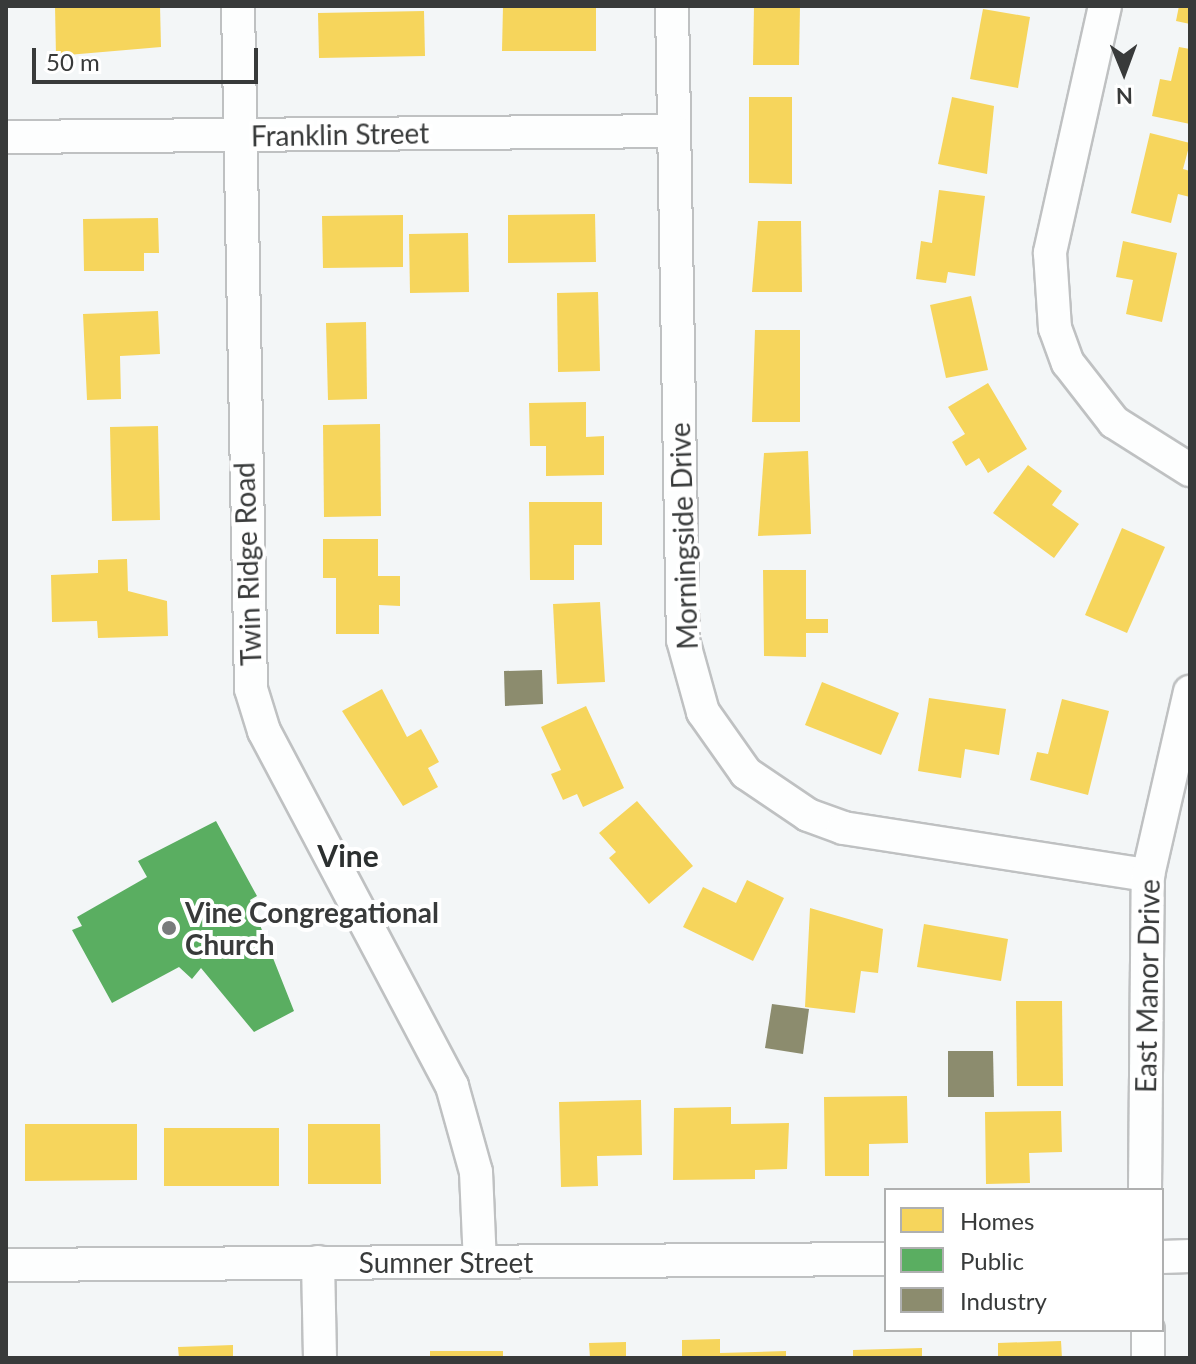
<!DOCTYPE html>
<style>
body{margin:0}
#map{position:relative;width:1196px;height:1364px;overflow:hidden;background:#f3f6f7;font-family:Lato,sans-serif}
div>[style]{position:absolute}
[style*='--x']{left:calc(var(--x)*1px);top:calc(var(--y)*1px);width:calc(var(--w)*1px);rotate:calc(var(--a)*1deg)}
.homes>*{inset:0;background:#f6d55c}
.public>*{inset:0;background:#5aae61}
.industry>*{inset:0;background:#8c8c6e}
.roads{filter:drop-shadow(2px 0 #bfc1c2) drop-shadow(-2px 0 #bfc1c2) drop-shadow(0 2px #bfc1c2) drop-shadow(0 -2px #bfc1c2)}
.minor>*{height:32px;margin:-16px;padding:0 16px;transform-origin:16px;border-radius:16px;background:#fdfefe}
.dots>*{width:22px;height:22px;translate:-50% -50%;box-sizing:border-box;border:4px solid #fff;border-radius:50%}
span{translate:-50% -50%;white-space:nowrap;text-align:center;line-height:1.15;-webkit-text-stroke:8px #fff;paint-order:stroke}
.street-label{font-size:28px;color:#383a3a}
.poi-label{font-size:28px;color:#383a3a;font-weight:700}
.left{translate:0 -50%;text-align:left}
.neighbourhood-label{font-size:30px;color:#2c3030;font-weight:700}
.frame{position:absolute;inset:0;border:8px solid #383a3a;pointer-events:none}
.legend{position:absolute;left:884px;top:1188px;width:280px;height:144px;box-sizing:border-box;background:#fff;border:2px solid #afb0b0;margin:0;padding:10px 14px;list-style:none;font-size:24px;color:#383a3a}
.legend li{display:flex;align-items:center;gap:16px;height:40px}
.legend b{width:40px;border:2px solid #afb0b0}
.north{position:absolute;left:1084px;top:32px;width:80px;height:80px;-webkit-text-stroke:6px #fff;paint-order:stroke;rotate:179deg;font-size:22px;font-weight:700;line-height:32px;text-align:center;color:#383a3a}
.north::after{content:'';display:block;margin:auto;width:28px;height:36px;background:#383a3a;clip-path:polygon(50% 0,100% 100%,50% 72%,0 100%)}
.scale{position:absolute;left:32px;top:48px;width:226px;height:36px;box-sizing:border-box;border:4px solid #383a3a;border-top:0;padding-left:10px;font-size:24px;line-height:28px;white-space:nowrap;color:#383a3a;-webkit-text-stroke:6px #fff;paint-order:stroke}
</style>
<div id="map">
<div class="homes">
<i style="clip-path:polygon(55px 6px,160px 6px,161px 47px,56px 56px)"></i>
<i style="clip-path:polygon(503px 6px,596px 6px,596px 51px,502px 51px)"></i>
<i style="clip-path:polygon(754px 6px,800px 6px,799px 65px,753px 65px)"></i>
<i style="clip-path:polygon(1179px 6px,1190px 6px,1190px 24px,1176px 21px)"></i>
<i style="clip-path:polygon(983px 9px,1030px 17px,1018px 88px,970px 79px)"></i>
<i style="clip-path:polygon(424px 11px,425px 56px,319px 58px,318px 13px)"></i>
<i style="clip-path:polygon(1179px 47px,1190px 49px,1190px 124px,1152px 116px,1160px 79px,1171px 81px)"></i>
<i style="clip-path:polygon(749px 97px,792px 97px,792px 184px,749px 183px)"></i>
<i style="clip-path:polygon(952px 97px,994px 106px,987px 174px,938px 164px)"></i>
<i style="clip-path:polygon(1150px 133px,1190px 143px,1183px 169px,1190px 171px,1190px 197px,1178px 194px,1171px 223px,1131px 213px)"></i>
<i style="clip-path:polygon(939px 190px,985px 196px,975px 276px,948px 272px,946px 283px,916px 279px,921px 241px,932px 243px)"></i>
<i style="clip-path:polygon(595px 214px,596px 262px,508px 263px,508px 215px)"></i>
<i style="clip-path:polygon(403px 215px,403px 267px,323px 268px,322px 216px)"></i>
<i style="clip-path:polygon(158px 218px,159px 253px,144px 253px,144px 271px,84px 271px,83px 219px)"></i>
<i style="clip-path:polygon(758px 221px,801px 221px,802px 292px,752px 292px)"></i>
<i style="clip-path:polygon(468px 233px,469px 292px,410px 293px,409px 234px)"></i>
<i style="clip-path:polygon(1123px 241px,1177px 253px,1162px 322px,1126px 314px,1133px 280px,1116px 277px)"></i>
<i style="clip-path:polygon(598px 292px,600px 371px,558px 372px,557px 293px)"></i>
<i style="clip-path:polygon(971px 296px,988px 370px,946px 378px,930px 305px)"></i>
<i style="clip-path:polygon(158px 311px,160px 354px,120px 356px,121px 399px,87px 400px,83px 314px)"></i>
<i style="clip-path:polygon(366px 322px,367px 399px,328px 400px,326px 323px)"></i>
<i style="clip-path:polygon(755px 330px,800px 330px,800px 422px,752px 422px)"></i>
<i style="clip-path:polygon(988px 383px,1027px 449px,988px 473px,979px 458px,966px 466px,952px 442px,965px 434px,948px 407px)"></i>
<i style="clip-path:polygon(586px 402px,586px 437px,604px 436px,604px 475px,546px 476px,546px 446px,530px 446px,529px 403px)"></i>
<i style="clip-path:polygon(380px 424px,381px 516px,324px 517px,323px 425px)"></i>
<i style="clip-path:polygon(158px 426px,160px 520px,112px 521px,110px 427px)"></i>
<i style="clip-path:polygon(808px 451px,811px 534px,758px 536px,764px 453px)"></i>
<i style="clip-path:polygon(1028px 465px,1062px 491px,1052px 505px,1079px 524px,1054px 558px,993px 513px)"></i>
<i style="clip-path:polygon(529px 502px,602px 502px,602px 545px,574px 545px,574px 580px,530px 580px)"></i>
<i style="clip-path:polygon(1122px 528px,1165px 547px,1127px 633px,1085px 615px)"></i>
<i style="clip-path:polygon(323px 539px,378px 539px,378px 576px,400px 576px,400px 606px,379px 605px,379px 634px,336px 634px,336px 578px,323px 578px)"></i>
<i style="clip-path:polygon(127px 559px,128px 591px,167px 601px,168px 636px,98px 638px,97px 621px,52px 622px,51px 575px,98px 573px,98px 560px)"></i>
<i style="clip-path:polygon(763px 570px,806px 570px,806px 619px,828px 619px,828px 633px,806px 633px,806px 657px,764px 656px)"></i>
<i style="clip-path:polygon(600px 602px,605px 682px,557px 684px,553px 604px)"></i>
<i style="clip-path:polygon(822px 682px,899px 713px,881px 755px,805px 725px)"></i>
<i style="clip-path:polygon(382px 689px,407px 737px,421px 729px,439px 762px,428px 768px,438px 787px,403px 806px,342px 711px)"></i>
<i style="clip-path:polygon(929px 698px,1006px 709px,999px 755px,965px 749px,961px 778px,918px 771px)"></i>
<i style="clip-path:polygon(1062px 699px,1109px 711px,1088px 795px,1030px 780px,1037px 752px,1048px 754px)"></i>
<i style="clip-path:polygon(586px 706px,624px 788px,583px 807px,577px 794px,563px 800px,551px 774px,561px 770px,541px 727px)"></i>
<i style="clip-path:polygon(637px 801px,693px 866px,649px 904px,609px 858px,616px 852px,599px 833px)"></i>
<i style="clip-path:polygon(747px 880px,784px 898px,753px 961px,683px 927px,703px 887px,736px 903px)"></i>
<i style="clip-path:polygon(810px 908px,883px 929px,878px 973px,861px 971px,855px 1013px,805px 1007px)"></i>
<i style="clip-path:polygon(924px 924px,1008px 939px,1001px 981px,917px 967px)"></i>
<i style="clip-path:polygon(1016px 1001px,1062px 1001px,1063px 1086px,1017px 1086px)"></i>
<i style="clip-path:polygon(907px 1096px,908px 1143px,869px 1144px,869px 1176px,825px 1176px,824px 1097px)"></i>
<i style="clip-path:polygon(641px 1100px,642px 1155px,597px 1156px,598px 1186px,561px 1187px,559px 1102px)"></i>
<i style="clip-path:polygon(731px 1107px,731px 1124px,789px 1123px,787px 1169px,755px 1170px,755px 1179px,673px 1180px,674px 1108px)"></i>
<i style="clip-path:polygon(1061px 1111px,1062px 1152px,1029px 1153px,1030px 1183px,986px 1184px,985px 1112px)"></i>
<i style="clip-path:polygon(25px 1124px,137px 1124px,137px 1180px,25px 1181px)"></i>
<i style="clip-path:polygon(308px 1124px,380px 1124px,381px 1184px,308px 1184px)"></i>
<i style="clip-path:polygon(164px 1128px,279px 1128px,279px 1186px,164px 1186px)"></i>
<i style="clip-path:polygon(720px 1339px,720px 1353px,786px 1351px,786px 1358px,682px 1358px,682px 1340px)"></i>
<i style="clip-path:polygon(1061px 1341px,1062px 1358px,998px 1358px,998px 1343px)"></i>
<i style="clip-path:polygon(626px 1342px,626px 1358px,590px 1358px,589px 1343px)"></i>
<i style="clip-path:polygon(233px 1345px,233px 1358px,179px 1358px,178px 1347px)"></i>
<i style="clip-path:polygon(922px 1348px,922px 1358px,853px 1358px,853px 1350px)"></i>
<i style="clip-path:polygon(430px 1351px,503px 1351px,503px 1358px,430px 1358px)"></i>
</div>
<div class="public">
<i style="clip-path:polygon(216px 821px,257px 896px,250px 900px,294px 1011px,254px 1032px,201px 968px,192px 979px,179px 967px,112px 1003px,72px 930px,82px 926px,77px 917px,147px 877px,138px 861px)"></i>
</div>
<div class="industry">
<i style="clip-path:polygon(542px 670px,543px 704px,505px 706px,504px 671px)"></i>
<i style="clip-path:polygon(772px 1004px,809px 1009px,803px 1054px,765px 1048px)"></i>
<i style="clip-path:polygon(948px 1051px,993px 1051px,994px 1097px,948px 1097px)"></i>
</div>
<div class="roads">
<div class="minor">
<i style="--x:238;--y:6;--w:683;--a:88.91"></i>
<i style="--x:251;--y:689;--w:44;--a:72.8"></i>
<i style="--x:264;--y:731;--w:402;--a:62.1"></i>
<i style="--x:452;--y:1086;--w:89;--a:74.4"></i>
<i style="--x:476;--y:1172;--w:90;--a:87.5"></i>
<i style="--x:672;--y:6;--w:634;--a:89.01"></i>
<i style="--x:683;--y:640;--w:75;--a:74.5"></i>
<i style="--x:703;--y:712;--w:75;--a:54.8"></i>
<i style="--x:746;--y:773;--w:75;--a:34.1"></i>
<i style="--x:808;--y:815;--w:37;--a:20"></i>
<i style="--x:843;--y:828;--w:309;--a:8.8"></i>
<i style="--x:1105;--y:6;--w:253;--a:102.6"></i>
<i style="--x:1050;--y:253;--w:75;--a:86.2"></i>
<i style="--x:1055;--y:328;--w:37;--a:70"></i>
<i style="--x:1068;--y:363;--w:75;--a:52.1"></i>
<i style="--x:1114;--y:422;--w:90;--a:32.3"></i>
<i style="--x:6;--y:137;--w:668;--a:-0.51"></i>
<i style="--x:1145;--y:1190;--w:315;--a:-89.5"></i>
<i style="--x:1148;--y:875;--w:188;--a:-77.1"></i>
<i style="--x:1162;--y:1257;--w:28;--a:-2"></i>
<i style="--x:318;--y:1262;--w:96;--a:88.8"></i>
<i style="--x:6;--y:1265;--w:880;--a:-0.39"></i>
<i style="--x:1148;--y:1330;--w:28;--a:90"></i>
</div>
</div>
<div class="dots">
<i style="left:169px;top:928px;background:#797c7c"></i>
</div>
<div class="street-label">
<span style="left:340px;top:134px;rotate:-1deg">Franklin Street</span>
<span style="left:683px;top:536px;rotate:-92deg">Morningside Drive</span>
<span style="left:247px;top:564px;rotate:-92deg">Twin Ridge Road</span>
<span style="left:1147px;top:986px;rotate:-89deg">East Manor Drive</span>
<span style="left:446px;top:1262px">Sumner Street</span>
</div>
<div class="poi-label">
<span class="left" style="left:185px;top:928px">Vine Congregational<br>Church</span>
</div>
<div class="neighbourhood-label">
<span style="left:348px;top:855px">Vine</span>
</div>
<div class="frame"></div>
<ul class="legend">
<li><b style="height:22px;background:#f6d55c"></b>Homes</li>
<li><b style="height:22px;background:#5aae61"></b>Public</li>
<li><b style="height:22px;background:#8c8c6e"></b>Industry</li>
</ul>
<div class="north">N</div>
<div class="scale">50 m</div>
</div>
